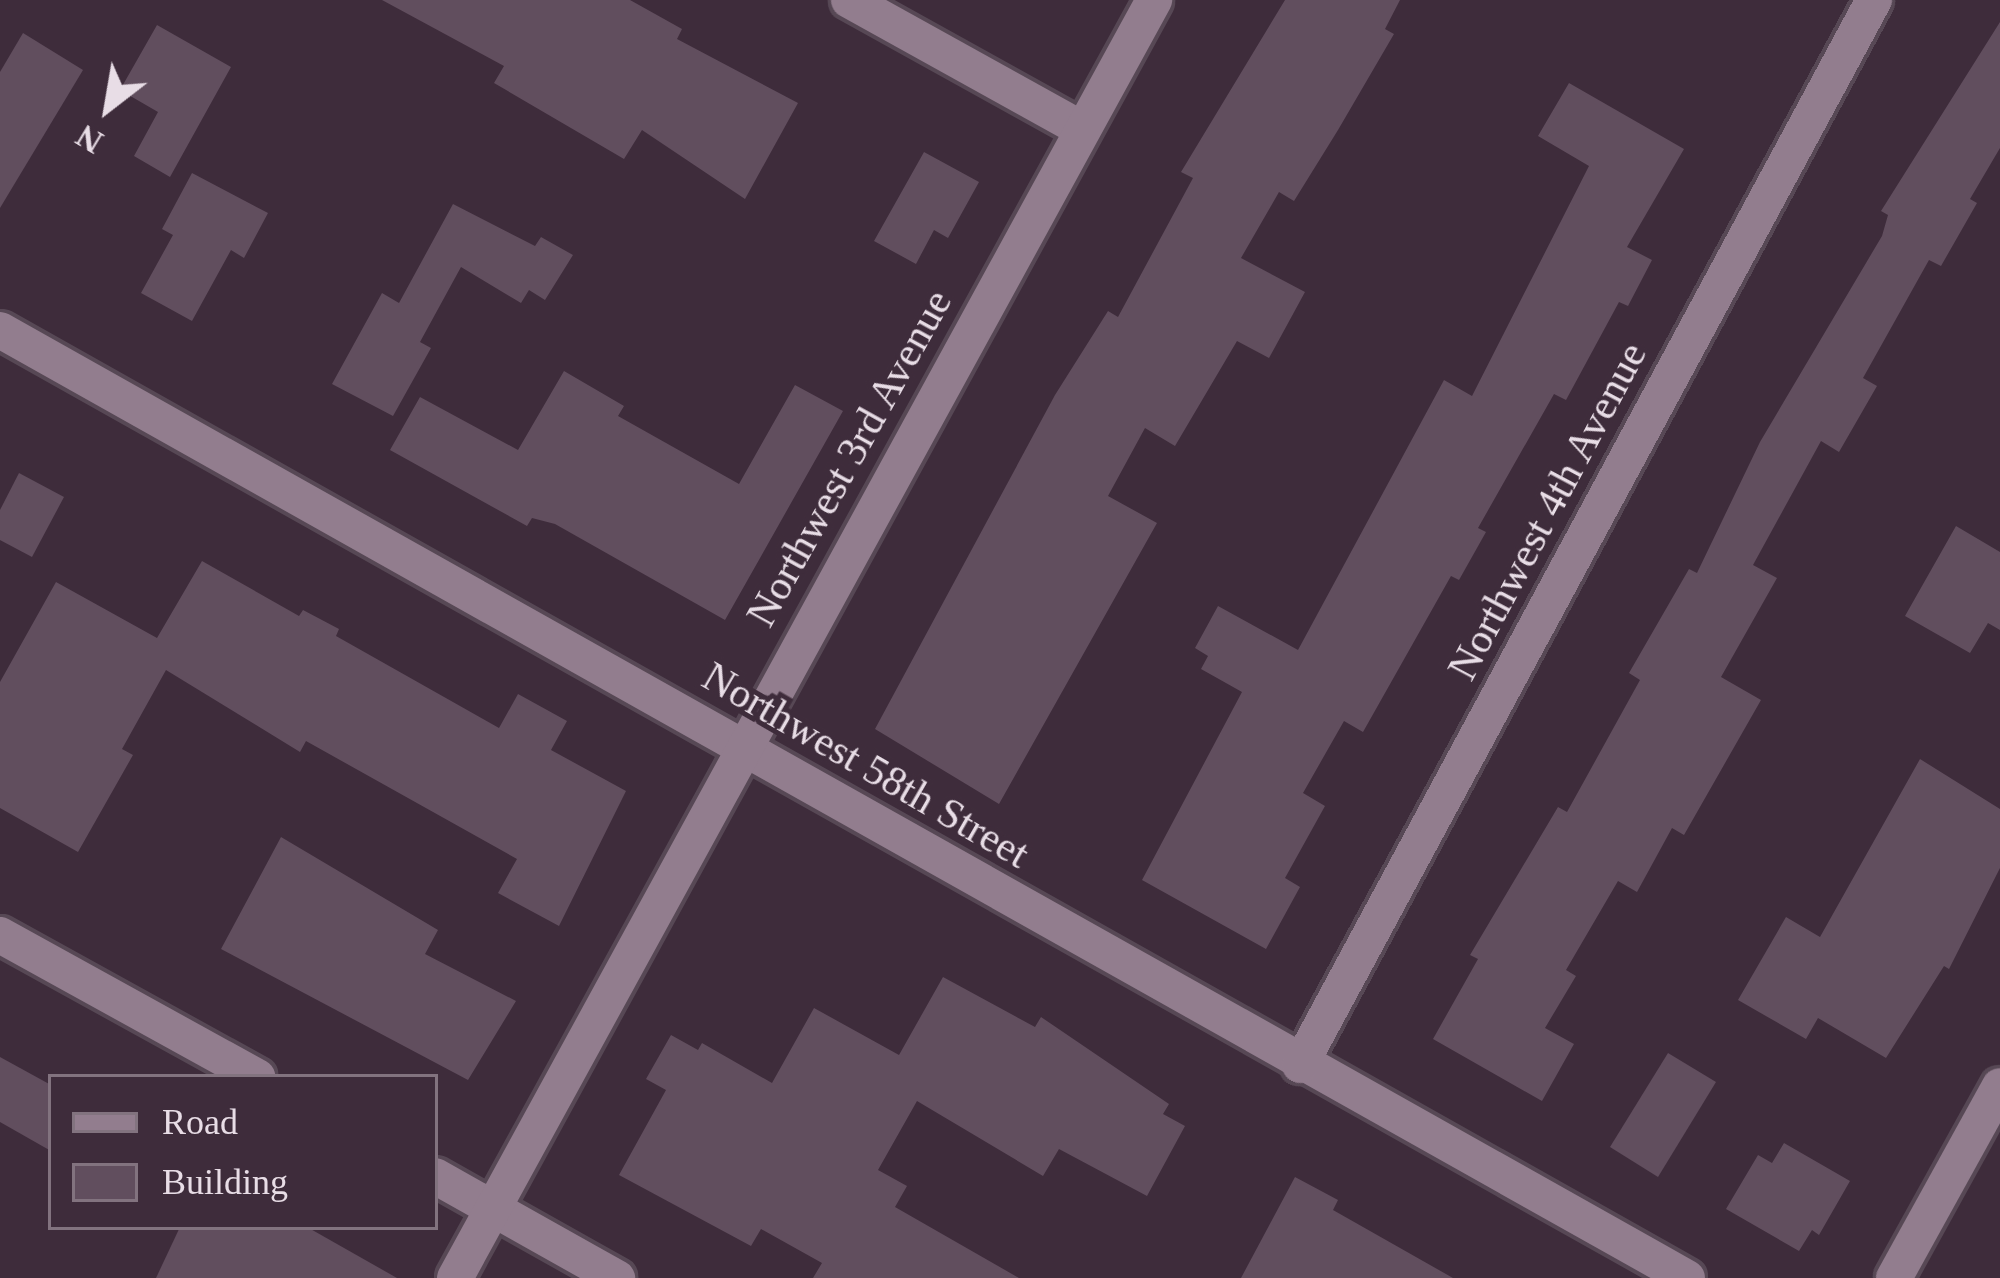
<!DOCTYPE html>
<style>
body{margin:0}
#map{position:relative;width:2000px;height:1278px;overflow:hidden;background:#3e2c3b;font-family:Georgia,serif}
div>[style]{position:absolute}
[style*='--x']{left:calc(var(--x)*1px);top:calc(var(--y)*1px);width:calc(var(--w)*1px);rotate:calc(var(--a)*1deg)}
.building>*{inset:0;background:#614e5e}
.roads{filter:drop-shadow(3px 0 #574855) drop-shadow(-3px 0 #574855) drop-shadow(0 3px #574855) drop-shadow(0 -3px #574855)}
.street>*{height:36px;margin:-18px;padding:0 18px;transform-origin:18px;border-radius:18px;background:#927d8e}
span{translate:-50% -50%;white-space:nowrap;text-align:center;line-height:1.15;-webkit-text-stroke:10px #3e2c3b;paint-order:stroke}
.street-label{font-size:42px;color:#e8dde6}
.legend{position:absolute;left:48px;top:1074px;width:390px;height:156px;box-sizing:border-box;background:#3e2c3b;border:3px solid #82737f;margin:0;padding:15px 21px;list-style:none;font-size:36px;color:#e8dde6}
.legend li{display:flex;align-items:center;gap:24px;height:60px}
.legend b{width:60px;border:3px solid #82737f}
.north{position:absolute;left:48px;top:48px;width:120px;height:120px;-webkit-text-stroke:9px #3e2c3b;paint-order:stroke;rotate:211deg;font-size:33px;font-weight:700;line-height:48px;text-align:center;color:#e8dde6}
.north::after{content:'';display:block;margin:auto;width:42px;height:54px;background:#e8dde6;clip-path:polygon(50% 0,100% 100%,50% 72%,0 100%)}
</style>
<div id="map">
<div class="building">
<i style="clip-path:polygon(382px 0,630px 0,682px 29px,677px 39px,798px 103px,745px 199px,642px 130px,624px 159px,494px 83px,504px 66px)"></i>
<i style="clip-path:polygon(1285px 0,1400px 0,1385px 29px,1394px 34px,1338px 130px,1294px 201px,1279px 192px,1241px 258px,1305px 292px,1269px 358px,1237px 341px,1175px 446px,1145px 428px,1108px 496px,1157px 523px,999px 804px,875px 729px,1055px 395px,1108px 311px,1118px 317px,1193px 178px,1181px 172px)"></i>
<i style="clip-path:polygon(2000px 22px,2000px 148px,1970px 199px,1977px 203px,1941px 266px,1929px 260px,1863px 378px,1877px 386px,1839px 452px,1821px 441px,1753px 565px,1777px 578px,1721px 677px,1761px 700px,1684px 835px,1672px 828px,1637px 892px,1618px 881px,1566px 970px,1576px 976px,1545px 1028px,1574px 1044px,1542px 1101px,1433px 1039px,1478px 959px,1470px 955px,1558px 807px,1567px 812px,1640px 680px,1629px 673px,1689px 569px,1697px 573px,1760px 442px,1882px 236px,1888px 215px,1881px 211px)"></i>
<i style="clip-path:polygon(157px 25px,231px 67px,170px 177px,134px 156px,158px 112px,120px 90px)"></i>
<i style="clip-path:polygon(23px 33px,83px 70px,0 208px,0 72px)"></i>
<i style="clip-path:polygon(1569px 83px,1684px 149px,1627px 247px,1652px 260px,1628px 306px,1619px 302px,1566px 400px,1554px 394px,1478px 528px,1486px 532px,1459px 580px,1451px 576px,1363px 732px,1344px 721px,1303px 793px,1325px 806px,1285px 878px,1300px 887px,1266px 949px,1142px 880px,1242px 692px,1201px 669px,1208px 656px,1195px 648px,1218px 606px,1298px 650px,1444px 380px,1472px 396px,1589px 166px,1538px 136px)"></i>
<i style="clip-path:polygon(924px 152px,979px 182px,948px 238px,934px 230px,916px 264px,874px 241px)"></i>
<i style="clip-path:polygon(192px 173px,268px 213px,244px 258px,231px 250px,192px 321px,141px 293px,173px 235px,162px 229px)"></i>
<i style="clip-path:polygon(453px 204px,535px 246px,541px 237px,573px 255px,545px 300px,529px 290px,521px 303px,461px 267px,420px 342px,431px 348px,393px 416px,332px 384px,382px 293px,399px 303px)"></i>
<i style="clip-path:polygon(564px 371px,624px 406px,618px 416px,739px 484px,795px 385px,843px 411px,725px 620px,555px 524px,532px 518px,527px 526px,390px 450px,420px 397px,518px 450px)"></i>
<i style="clip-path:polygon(19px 473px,64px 497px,32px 557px,0 540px,0 510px)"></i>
<i style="clip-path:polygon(1956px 526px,2000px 552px,2000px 630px,1988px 623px,1970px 653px,1905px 616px)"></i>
<i style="clip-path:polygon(202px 561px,299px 616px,303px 610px,339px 629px,336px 636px,499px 728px,518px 694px,567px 721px,551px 750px,626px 791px,559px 926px,498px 893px,517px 859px,306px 741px,300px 752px,166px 670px,122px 749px,133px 755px,78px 852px,0 808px,0 682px,56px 582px,157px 638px)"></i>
<i style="clip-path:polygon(1920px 759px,2000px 809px,2000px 868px,1949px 969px,1944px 966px,1886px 1058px,1818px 1018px,1806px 1039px,1738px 1000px,1786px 917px,1820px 937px)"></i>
<i style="clip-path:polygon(281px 837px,438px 930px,425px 954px,516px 1001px,468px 1080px,221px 949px)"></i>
<i style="clip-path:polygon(943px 977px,1035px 1027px,1041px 1017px,1169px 1104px,1163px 1114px,1185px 1126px,1147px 1196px,1059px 1149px,1043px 1176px,917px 1101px,878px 1170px,907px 1186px,895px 1207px,1019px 1278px,813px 1278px,822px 1263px,761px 1229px,751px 1246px,619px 1175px,666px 1090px,646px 1079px,671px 1035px,698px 1050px,702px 1043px,772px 1083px,814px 1008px,899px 1055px)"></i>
<i style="clip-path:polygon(1668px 1053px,1716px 1082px,1658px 1177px,1610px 1147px)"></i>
<i style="clip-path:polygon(0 1057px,51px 1085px,51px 1151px,0 1122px)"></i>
<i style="clip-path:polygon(1784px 1143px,1850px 1181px,1819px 1235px,1812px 1230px,1799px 1251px,1726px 1209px,1758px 1155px,1772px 1163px)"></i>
<i style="clip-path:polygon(1295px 1177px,1338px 1200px,1333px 1210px,1453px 1278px,1241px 1278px)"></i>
<i style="clip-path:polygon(180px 1227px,307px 1227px,397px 1278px,156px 1278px)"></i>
</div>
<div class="roads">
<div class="street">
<i style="--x:849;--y:0;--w:266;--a:29"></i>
<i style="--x:0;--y:330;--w:1935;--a:29.33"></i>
<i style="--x:0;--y:935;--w:294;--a:28.9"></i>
<i style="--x:1300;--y:1065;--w:1210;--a:-61.68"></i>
<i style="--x:435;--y:1176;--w:209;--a:29.3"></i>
<i style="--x:455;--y:1278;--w:1457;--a:-61.32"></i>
<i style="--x:1894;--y:1278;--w:219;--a:-61.1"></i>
</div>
</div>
<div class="street-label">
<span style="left:849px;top:458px;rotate:-61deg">Northwest 3rd Avenue</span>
<span style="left:1547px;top:511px;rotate:-62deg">Northwest 4th Avenue</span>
<span style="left:866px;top:765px;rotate:30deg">Northwest 58th Street</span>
</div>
<ul class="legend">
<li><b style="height:15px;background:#927d8e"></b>Road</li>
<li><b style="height:33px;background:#614e5e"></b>Building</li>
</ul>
<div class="north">N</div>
</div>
